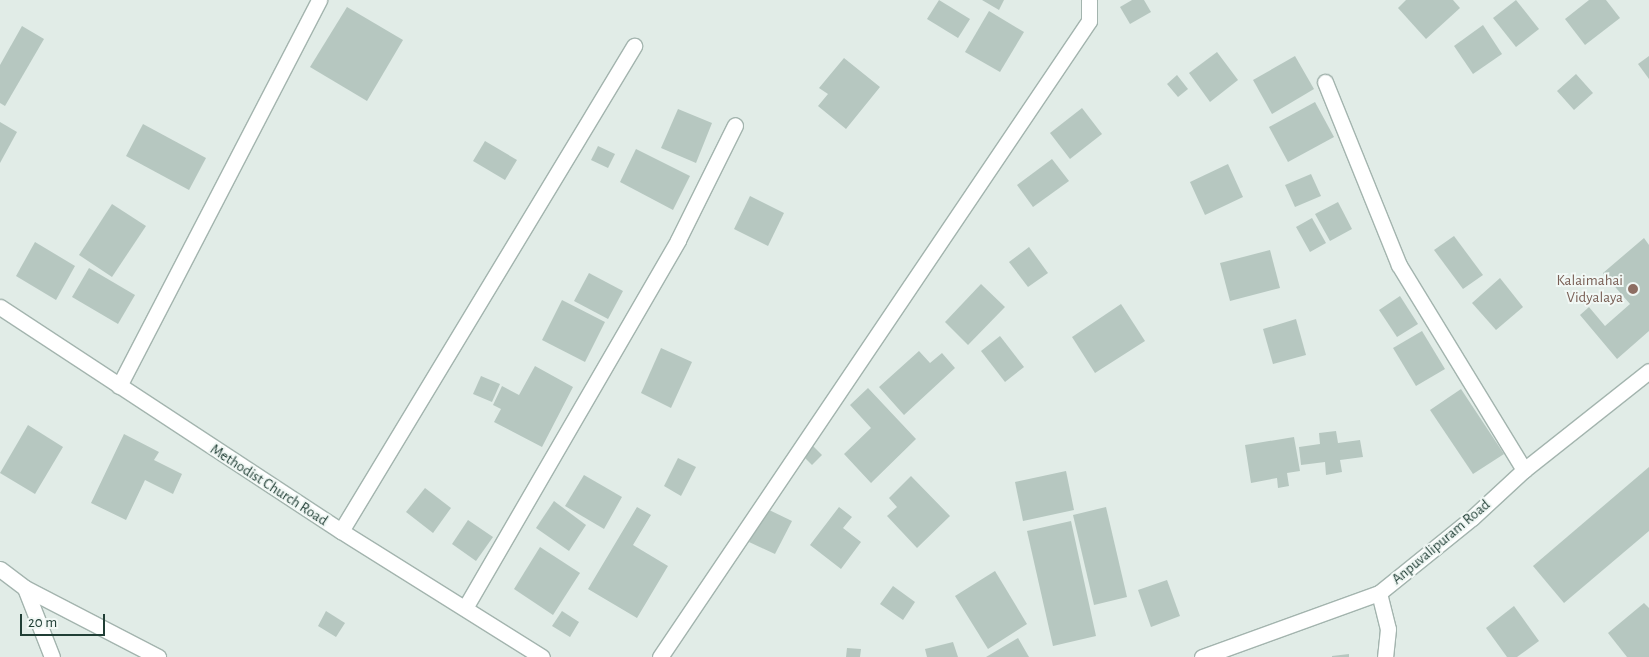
<!DOCTYPE html>
<style>
body{margin:0}
#map{position:relative;width:1649px;height:657px;overflow:hidden;background:#e1ece7;font-family:"Alegreya Sans",sans-serif}
div>[style]{position:absolute}
[style*='--x']{left:calc(var(--x)*1px);top:calc(var(--y)*1px);width:calc(var(--w)*1px);rotate:calc(var(--a)*1deg)}
.building>*{inset:0;background:#b6c7c0}
.roads{filter:drop-shadow(1px 0 #a3b4ae) drop-shadow(-1px 0 #a3b4ae) drop-shadow(0 1px #a3b4ae) drop-shadow(0 -1px #a3b4ae)}
.minor>*{height:15px;margin:-7.5px;padding:0 7.5px;transform-origin:7.5px;border-radius:7.5px;background:#fff}
.dots>*{width:14px;height:14px;translate:-50% -50%;box-sizing:border-box;border:2px solid #f1f8f5;border-radius:50%}
span{translate:-50% -50%;white-space:nowrap;text-align:center;line-height:1.15;-webkit-text-stroke:4px #f1f8f5;paint-order:stroke}
.education-label{font-size:15px;color:#785e54}
.right{translate:-100% -50%;text-align:right}
.street-label{font-size:15px;color:#203e35}
.scale{position:absolute;left:20px;top:614px;width:85px;height:22px;box-sizing:border-box;border:2px solid #203e35;border-top:0;padding-left:6px;font-size:15px;line-height:18px;white-space:nowrap;color:#203e35;-webkit-text-stroke:4px #f1f8f5;paint-order:stroke}
</style>
<div id="map">
<div class="building">
<i style="clip-path:polygon(939px 0,970px 19px,958px 38px,927px 19px)"></i>
<i style="clip-path:polygon(982px 0,1004px 0,999px 10px)"></i>
<i style="clip-path:polygon(1132px 0,1144px 0,1151px 12px,1130px 24px,1120px 7px)"></i>
<i style="clip-path:polygon(1406px 0,1453px 0,1460px 8px,1426px 39px,1398px 8px)"></i>
<i style="clip-path:polygon(1516px 0,1539px 29px,1516px 47px,1493px 18px)"></i>
<i style="clip-path:polygon(1589px 0,1606px 0,1620px 18px,1585px 45px,1565px 19px)"></i>
<i style="clip-path:polygon(347px 7px,403px 40px,367px 101px,310px 67px)"></i>
<i style="clip-path:polygon(989px 11px,1024px 32px,1000px 72px,965px 52px)"></i>
<i style="clip-path:polygon(1483px 25px,1502px 54px,1473px 74px,1454px 46px)"></i>
<i style="clip-path:polygon(22px 26px,44px 39px,5px 106px,0 103px,0 65px)"></i>
<i style="clip-path:polygon(1217px 52px,1238px 80px,1210px 102px,1189px 73px)"></i>
<i style="clip-path:polygon(1295px 56px,1314px 89px,1272px 114px,1253px 80px)"></i>
<i style="clip-path:polygon(1649px 56px,1649px 79px,1638px 64px)"></i>
<i style="clip-path:polygon(844px 58px,880px 87px,846px 129px,818px 106px,828px 94px,819px 88px)"></i>
<i style="clip-path:polygon(1576px 74px,1593px 93px,1574px 110px,1557px 91px)"></i>
<i style="clip-path:polygon(1177px 75px,1188px 89px,1178px 97px,1167px 84px)"></i>
<i style="clip-path:polygon(1315px 102px,1334px 137px,1288px 162px,1269px 127px)"></i>
<i style="clip-path:polygon(1082px 108px,1102px 134px,1070px 159px,1050px 133px)"></i>
<i style="clip-path:polygon(678px 109px,712px 123px,696px 163px,661px 148px)"></i>
<i style="clip-path:polygon(0 122px,17px 132px,0 163px)"></i>
<i style="clip-path:polygon(143px 124px,206px 158px,189px 190px,126px 156px)"></i>
<i style="clip-path:polygon(485px 141px,517px 160px,505px 180px,473px 161px)"></i>
<i style="clip-path:polygon(598px 146px,615px 154px,608px 168px,591px 160px)"></i>
<i style="clip-path:polygon(636px 149px,690px 176px,673px 210px,620px 182px)"></i>
<i style="clip-path:polygon(1052px 159px,1069px 181px,1033px 207px,1017px 185px)"></i>
<i style="clip-path:polygon(1228px 164px,1243px 197px,1205px 215px,1190px 182px)"></i>
<i style="clip-path:polygon(1311px 174px,1321px 196px,1295px 207px,1285px 185px)"></i>
<i style="clip-path:polygon(750px 196px,784px 213px,768px 246px,734px 229px)"></i>
<i style="clip-path:polygon(1338px 202px,1352px 229px,1330px 241px,1315px 214px)"></i>
<i style="clip-path:polygon(112px 204px,146px 226px,112px 277px,79px 255px)"></i>
<i style="clip-path:polygon(1312px 218px,1326px 243px,1310px 252px,1296px 227px)"></i>
<i style="clip-path:polygon(1454px 236px,1483px 275px,1463px 289px,1434px 250px)"></i>
<i style="clip-path:polygon(1644px 238px,1649px 245px,1649px 331px,1617px 359px,1580px 315px,1589px 307px,1605px 326px,1630px 304px,1603px 273px)"></i>
<i style="clip-path:polygon(35px 242px,75px 266px,56px 300px,16px 276px)"></i>
<i style="clip-path:polygon(1029px 247px,1048px 273px,1028px 287px,1009px 262px)"></i>
<i style="clip-path:polygon(1270px 250px,1280px 288px,1230px 301px,1220px 263px)"></i>
<i style="clip-path:polygon(89px 268px,135px 295px,118px 324px,72px 297px)"></i>
<i style="clip-path:polygon(589px 273px,623px 291px,608px 319px,574px 301px)"></i>
<i style="clip-path:polygon(1500px 278px,1523px 307px,1496px 330px,1472px 303px)"></i>
<i style="clip-path:polygon(981px 284px,1005px 307px,968px 345px,945px 322px)"></i>
<i style="clip-path:polygon(1400px 296px,1418px 324px,1397px 337px,1379px 310px)"></i>
<i style="clip-path:polygon(562px 300px,605px 322px,585px 362px,542px 340px)"></i>
<i style="clip-path:polygon(1121px 304px,1145px 341px,1095px 373px,1072px 337px)"></i>
<i style="clip-path:polygon(1296px 319px,1306px 355px,1273px 364px,1263px 329px)"></i>
<i style="clip-path:polygon(1422px 331px,1445px 369px,1416px 386px,1393px 348px)"></i>
<i style="clip-path:polygon(1000px 336px,1024px 367px,1005px 382px,981px 351px)"></i>
<i style="clip-path:polygon(661px 348px,692px 362px,671px 408px,641px 393px)"></i>
<i style="clip-path:polygon(919px 351px,930px 363px,942px 353px,955px 368px,904px 415px,879px 387px)"></i>
<i style="clip-path:polygon(535px 366px,573px 387px,542px 447px,494px 422px,501px 409px,493px 405px,502px 386px,519px 395px)"></i>
<i style="clip-path:polygon(481px 376px,500px 384px,492px 402px,473px 394px)"></i>
<i style="clip-path:polygon(868px 388px,916px 439px,871px 483px,844px 454px,871px 428px,850px 405px)"></i>
<i style="clip-path:polygon(1461px 389px,1504px 454px,1473px 474px,1430px 410px)"></i>
<i style="clip-path:polygon(28px 425px,63px 447px,35px 494px,0 473px)"></i>
<i style="clip-path:polygon(1336px 431px,1338px 443px,1360px 440px,1363px 457px,1340px 460px,1342px 472px,1326px 475px,1325px 462px,1301px 465px,1299px 447px,1320px 444px,1319px 433px)"></i>
<i style="clip-path:polygon(124px 434px,159px 452px,154px 460px,182px 474px,173px 494px,145px 480px,126px 520px,91px 503px)"></i>
<i style="clip-path:polygon(1294px 437px,1300px 471px,1287px 473px,1289px 486px,1278px 488px,1277px 478px,1251px 483px,1245px 445px)"></i>
<i style="clip-path:polygon(810px 443px,822px 455px,812px 465px,800px 453px)"></i>
<i style="clip-path:polygon(678px 458px,696px 467px,681px 496px,664px 486px)"></i>
<i style="clip-path:polygon(1649px 467px,1649px 531px,1564px 603px,1533px 566px)"></i>
<i style="clip-path:polygon(1066px 471px,1074px 510px,1023px 521px,1015px 482px)"></i>
<i style="clip-path:polygon(584px 475px,622px 497px,604px 529px,565px 506px)"></i>
<i style="clip-path:polygon(911px 476px,950px 516px,917px 548px,887px 516px,897px 507px,889px 498px)"></i>
<i style="clip-path:polygon(425px 488px,451px 508px,433px 533px,406px 512px)"></i>
<i style="clip-path:polygon(554px 501px,586px 525px,569px 551px,536px 528px)"></i>
<i style="clip-path:polygon(637px 507px,651px 515px,633px 545px,668px 566px,637px 618px,588px 589px)"></i>
<i style="clip-path:polygon(839px 507px,852px 517px,843px 528px,861px 542px,841px 569px,810px 545px)"></i>
<i style="clip-path:polygon(1106px 507px,1127px 597px,1094px 605px,1073px 515px)"></i>
<i style="clip-path:polygon(765px 508px,792px 521px,775px 554px,749px 542px)"></i>
<i style="clip-path:polygon(468px 520px,493px 537px,476px 561px,452px 544px)"></i>
<i style="clip-path:polygon(1071px 521px,1096px 636px,1053px 646px,1027px 531px)"></i>
<i style="clip-path:polygon(540px 547px,580px 573px,553px 615px,514px 589px)"></i>
<i style="clip-path:polygon(995px 571px,1027px 624px,988px 649px,955px 596px)"></i>
<i style="clip-path:polygon(1167px 580px,1180px 616px,1151px 627px,1138px 590px)"></i>
<i style="clip-path:polygon(893px 586px,915px 602px,903px 620px,880px 604px)"></i>
<i style="clip-path:polygon(1644px 603px,1649px 608px,1649px 657px,1627px 657px,1608px 633px)"></i>
<i style="clip-path:polygon(1514px 606px,1539px 641px,1517px 657px,1507px 657px,1486px 628px)"></i>
<i style="clip-path:polygon(326px 611px,345px 623px,336px 637px,318px 626px)"></i>
<i style="clip-path:polygon(562px 611px,579px 622px,570px 637px,552px 626px)"></i>
<i style="clip-path:polygon(1018px 638px,1029px 657px,986px 657px)"></i>
<i style="clip-path:polygon(953px 642px,958px 657px,927px 657px,925px 649px)"></i>
<i style="clip-path:polygon(847px 648px,861px 649px,860px 657px,846px 657px)"></i>
<i style="clip-path:polygon(1349px 654px,1349px 657px,1332px 657px,1332px 656px)"></i>
</div>
<div class="roads">
<div class="minor">
<i style="--x:1325;--y:82;--w:197;--a:68"></i>
<i style="--x:1399;--y:265;--w:240;--a:58.6"></i>
<i style="--x:0;--y:307;--w:408;--a:33.3"></i>
<i style="--x:341;--y:531;--w:237;--a:32.1"></i>
<i style="--x:119;--y:386;--w:435;--a:-62.6"></i>
<i style="--x:341;--y:531;--w:567;--a:-58.86"></i>
<i style="--x:0;--y:569;--w:31;--a:37"></i>
<i style="--x:25;--y:588;--w:150;--a:27.4"></i>
<i style="--x:25;--y:588;--w:74;--a:68.6"></i>
<i style="--x:1379;--y:593;--w:37;--a:76"></i>
<i style="--x:1388;--y:629;--w:28;--a:96"></i>
<i style="--x:465;--y:608;--w:425;--a:-59.9"></i>
<i style="--x:678;--y:240;--w:128;--a:-63.6"></i>
<i style="--x:660;--y:657;--w:767;--a:-56"></i>
<i style="--x:1089;--y:21;--w:21;--a:-90"></i>
<i style="--x:1202;--y:657;--w:188;--a:-19.9"></i>
<i style="--x:1379;--y:593;--w:119;--a:-38.9"></i>
<i style="--x:1472;--y:518;--w:71;--a:-42.7"></i>
<i style="--x:1524;--y:470;--w:159;--a:-38.4"></i>
</div>
</div>
<div class="dots">
<i style="left:1633px;top:289px;background:#8d6e63"></i>
</div>
<div class="education-label">
<span class="right" style="left:1623px;top:289px">Kalaimahai<br>Vidyalaya</span>
</div>
<div class="street-label">
<span style="left:269px;top:485px;rotate:33deg">Methodist Church Road</span>
<span style="left:1441px;top:542px;rotate:-40deg">Anpuvalipuram Road</span>
</div>
<div class="scale">20 m</div>
</div>
